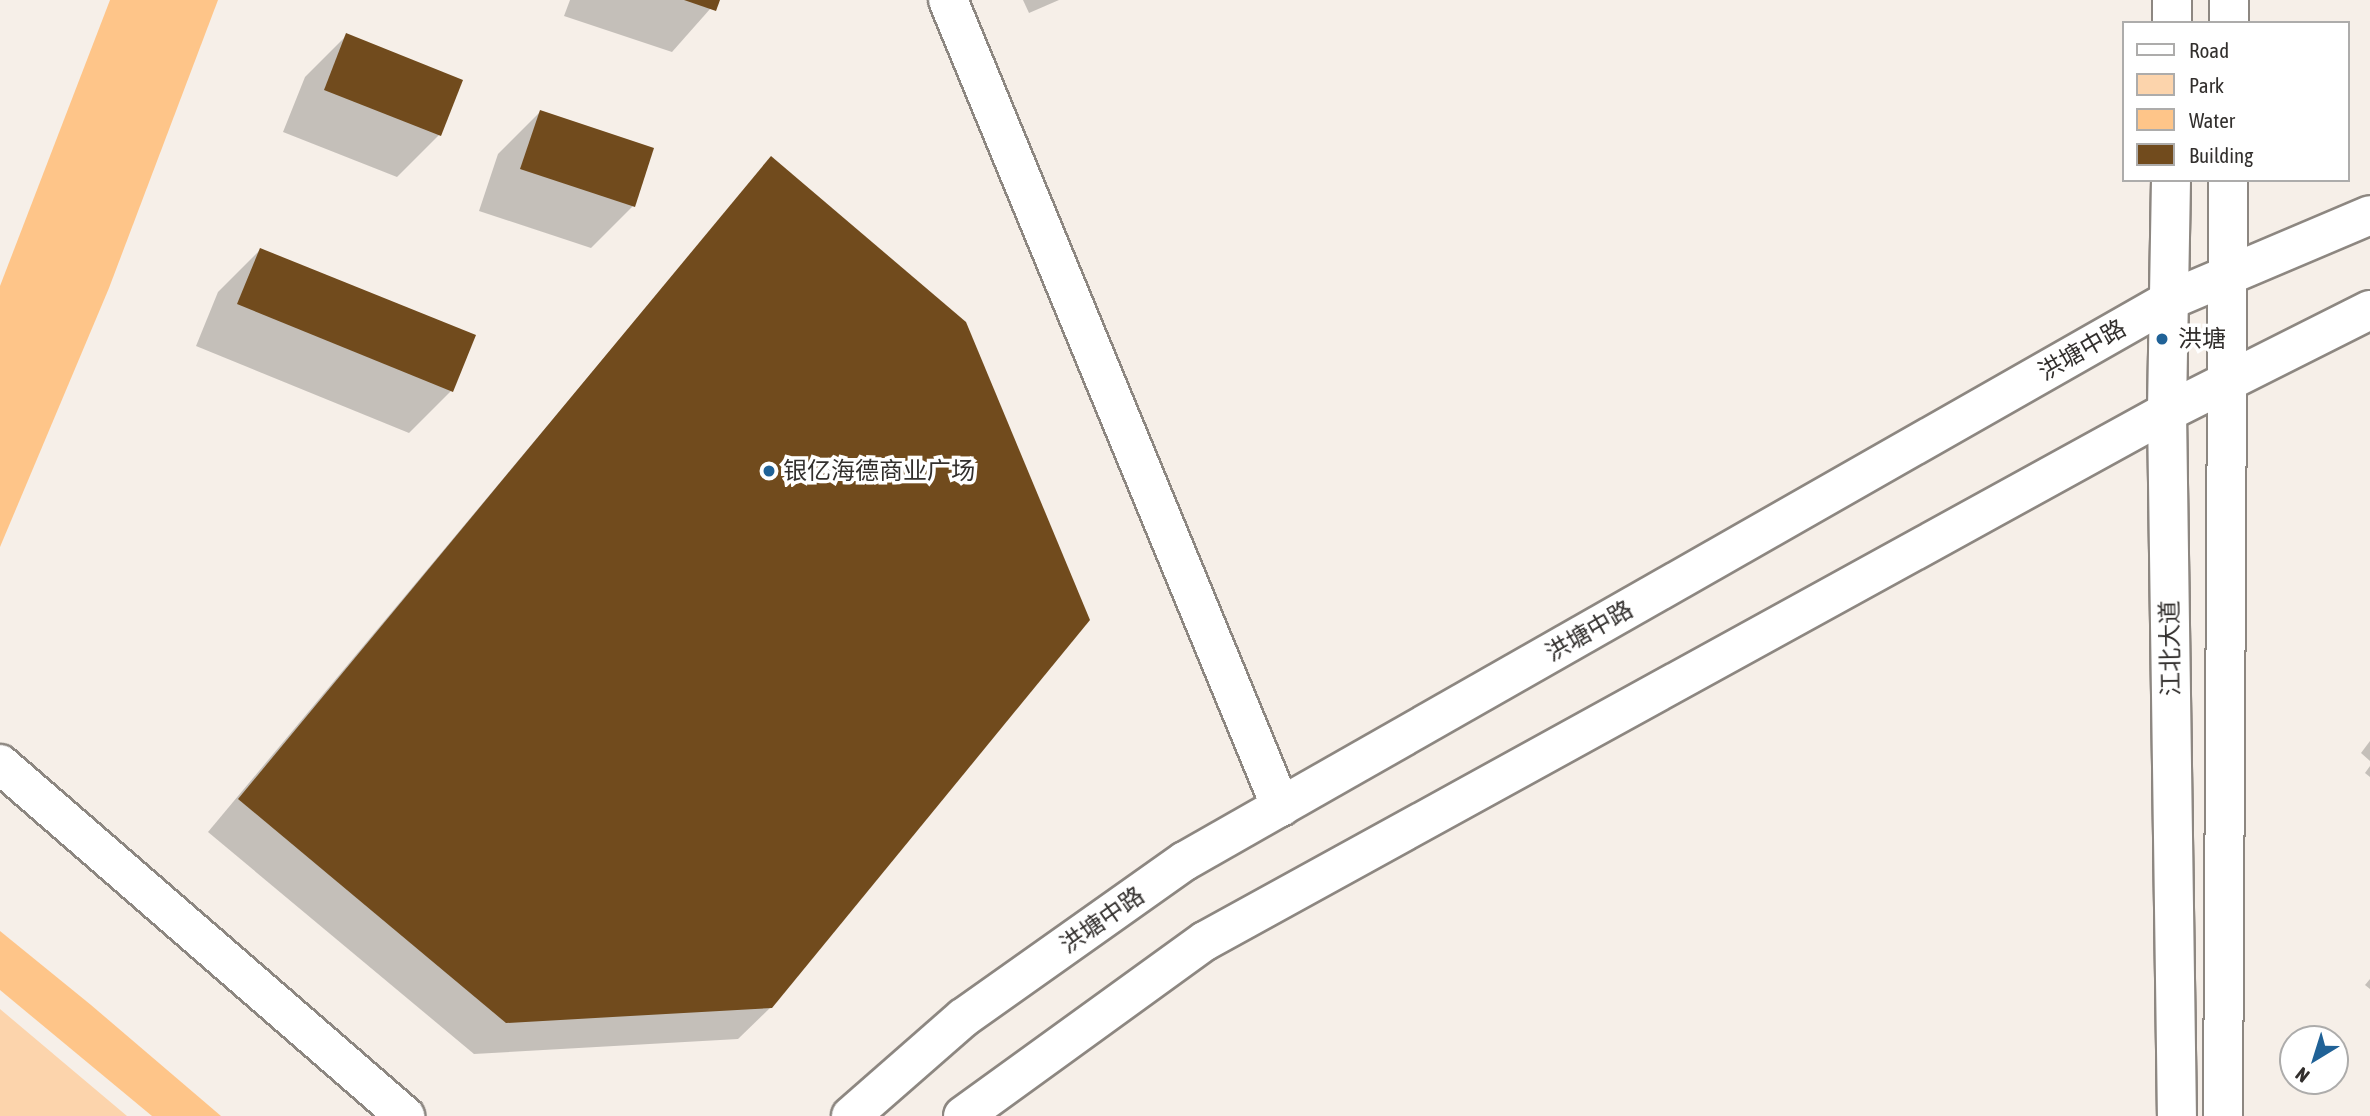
<!DOCTYPE html>
<meta charset="utf-8">
<style>
body{margin:0}
#map{position:relative;width:2370px;height:1116px;overflow:hidden;background:#f6efe8;font-family:"Asap Condensed","Noto Sans SC",sans-serif}
div>[style]{position:absolute}
[style*='--x']{left:calc(var(--x)*1px);top:calc(var(--y)*1px);width:calc(var(--w)*1px);rotate:calc(var(--a)*1deg)}
.green>*{inset:0;background:#fcd4ac}
.water>*{inset:0;background:#fec589}
.shadow>*{inset:0;background:#0003}
.building>*{inset:0;background:#714b1d}
.roads{filter:drop-shadow(2px 0 #8d8781) drop-shadow(-2px 0 #8d8781) drop-shadow(0 2px #8d8781) drop-shadow(0 -2px #8d8781)}
.minor>*{height:38px;margin:-19px;padding:0 19px;transform-origin:19px;border-radius:19px;background:#fff}
.major>*{height:38px;margin:-19px;padding:0 19px;transform-origin:19px;border-radius:19px;background:#fff}
.dots>*{width:19px;height:19px;translate:-50% -50%;box-sizing:border-box;border:4px solid #fff;border-radius:50%}
span{translate:-50% -50%;white-space:nowrap;text-align:center;line-height:1.15;-webkit-text-stroke:7px #fff;paint-order:stroke}
.poi-label{font-size:24px;color:#322f2d}
.left{translate:0 -50%;text-align:left}
.street-label{font-size:24px;color:#322f2d}
.legend{position:absolute;left:2122px;top:21px;width:228px;height:161px;box-sizing:border-box;background:#fff;border:2px solid #adacab;margin:0;padding:9px 12px;list-style:none;font-size:21px;color:#322f2d}
.legend li{display:flex;align-items:center;gap:14px;height:35px}
.legend b{width:35px;border:2px solid #adacab}
.north{position:absolute;left:2279px;top:1025px;width:70px;height:70px;box-sizing:border-box;background:#fff;border:2px solid #adacab;border-radius:50%;rotate:218deg;font-size:19px;font-weight:700;line-height:28px;text-align:center;color:#322f2d}
.north::after{content:'';display:block;margin:auto;width:24px;height:32px;background:#206297;clip-path:polygon(50% 0,100% 100%,50% 72%,0 100%)}
</style>
<div id="map">
<div class="green">
<i style="clip-path:polygon(0 1009px,127px 1116px,0 1116px)"></i>
</div>
<div class="water">
<i style="clip-path:polygon(110px 0,218px 0,109px 288px,0 547px,0 286px)"></i>
<i style="clip-path:polygon(0 931px,91px 1005px,221px 1116px,152px 1116px,0 990px)"></i>
</div>
<div class="shadow">
<i style="clip-path:polygon(570px 0,718px 0,672px 52px,564px 16px)"></i>
<i style="clip-path:polygon(1023px 0,1059px 0,1029px 13px)"></i>
<i style="clip-path:polygon(347px 35px,461px 81px,439px 135px,397px 177px,283px 132px,305px 77px)"></i>
<i style="clip-path:polygon(540px 112px,633px 206px,591px 248px,479px 211px,498px 154px)"></i>
<i style="clip-path:polygon(771px 158px,771px 1007px,738px 1039px,474px 1054px,208px 832px)"></i>
<i style="clip-path:polygon(260px 250px,473px 336px,451px 391px,409px 433px,196px 346px,218px 292px)"></i>
<i style="clip-path:polygon(2370px 741px,2370px 761px,2361px 753px)"></i>
<i style="clip-path:polygon(2370px 766px,2370px 777px,2365px 773px)"></i>
<i style="clip-path:polygon(2370px 979px,2370px 989px,2365px 985px)"></i>
</div>
<div class="building">
<i style="clip-path:polygon(684px 0,720px 0,716px 11px)"></i>
<i style="clip-path:polygon(346px 33px,463px 80px,441px 136px,324px 90px)"></i>
<i style="clip-path:polygon(540px 110px,654px 148px,635px 207px,520px 169px)"></i>
<i style="clip-path:polygon(771px 156px,966px 322px,1090px 620px,772px 1008px,506px 1023px,238px 799px)"></i>
<i style="clip-path:polygon(260px 248px,476px 335px,453px 392px,237px 304px)"></i>
</div>
<div class="roads">
<div class="minor">
<i style="--x:948;--y:0;--w:873;--a:67.58"></i>
<i style="--x:0;--y:764;--w:537;--a:41"></i>
</div>
<div class="major">
<i style="--x:2172;--y:23;--w:23;--a:-90"></i>
<i style="--x:2229;--y:23;--w:23;--a:-90"></i>
<i style="--x:2171;--y:180;--w:232;--a:91"></i>
<i style="--x:2167;--y:412;--w:704;--a:89.19"></i>
<i style="--x:851;--y:1116;--w:149;--a:-41.2"></i>
<i style="--x:963;--y:1018;--w:272;--a:-35.3"></i>
<i style="--x:1185;--y:861;--w:1134;--a:-29.66"></i>
<i style="--x:2170;--y:300;--w:217;--a:-23"></i>
<i style="--x:963;--y:1116;--w:299;--a:-35.9"></i>
<i style="--x:1205;--y:941;--w:1098;--a:-28.81"></i>
<i style="--x:2167;--y:412;--w:227;--a:-26.7"></i>
<i style="--x:2223;--y:1116;--w:936;--a:-89.69"></i>
</div>
</div>
<div class="dots">
<i style="left:2162px;top:339px;background:#206297"></i>
<i style="left:769px;top:471px;background:#206297"></i>
</div>
<div class="poi-label">
<span class="left" style="left:2178px;top:339px">洪塘</span>
<span class="left" style="left:783px;top:471px">银亿海德商业广场</span>
</div>
<div class="street-label">
<span style="left:2082px;top:350px;rotate:-30deg">洪塘中路</span>
<span style="left:1589px;top:631px;rotate:-30deg">洪塘中路</span>
<span style="left:2170px;top:648px;rotate:-91deg">江北大道</span>
<span style="left:1102px;top:920px;rotate:-35deg">洪塘中路</span>
</div>
<ul class="legend">
<li><b style="height:9px;background:#fff"></b>Road</li>
<li><b style="height:19px;background:#fcd4ac"></b>Park</li>
<li><b style="height:19px;background:#fec589"></b>Water</li>
<li><b style="height:19px;background:#714b1d"></b>Building</li>
</ul>
<div class="north">N</div>
</div>
